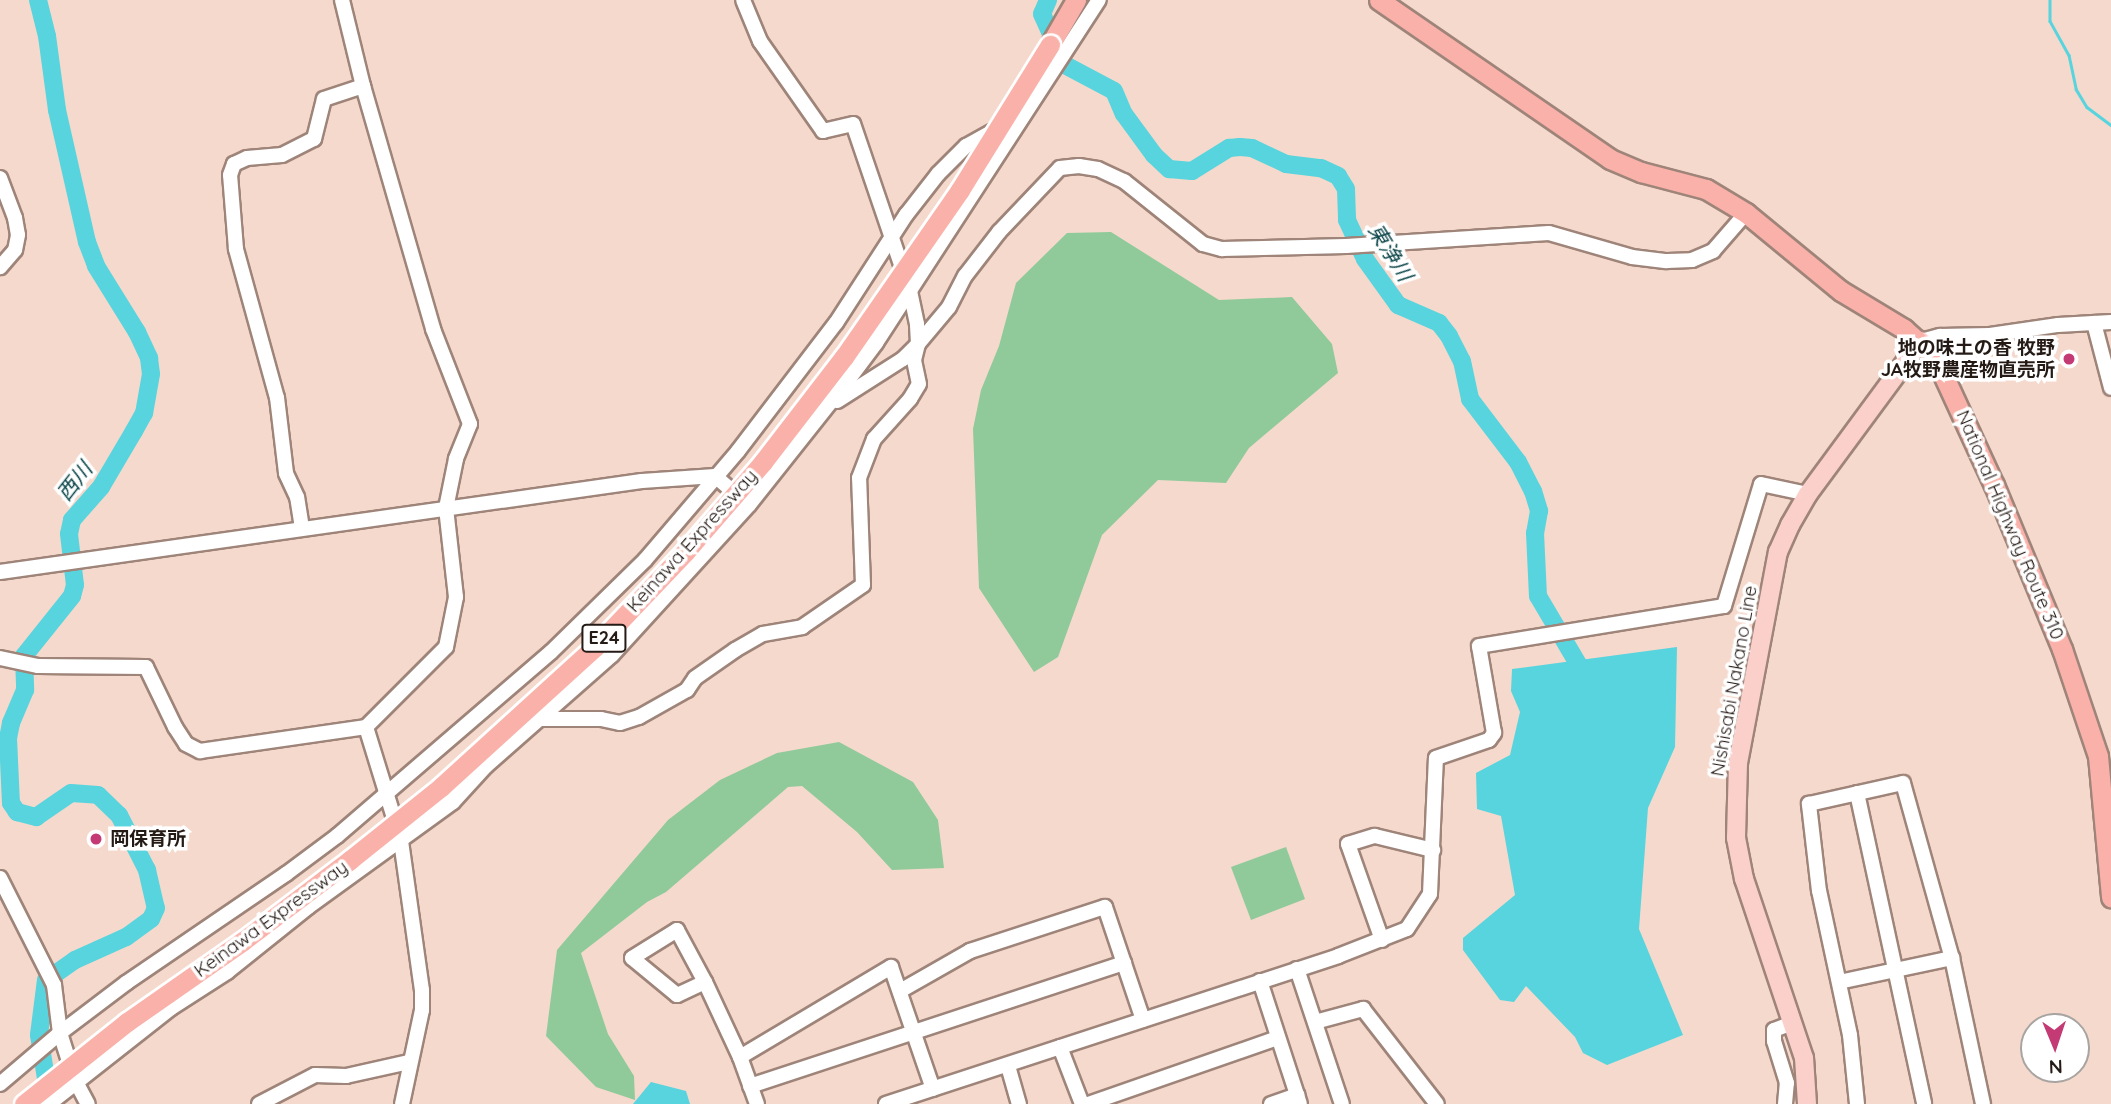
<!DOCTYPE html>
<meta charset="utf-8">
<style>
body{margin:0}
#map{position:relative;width:2111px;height:1104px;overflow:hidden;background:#f5d9cc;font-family:Quicksand,"Noto Sans JP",sans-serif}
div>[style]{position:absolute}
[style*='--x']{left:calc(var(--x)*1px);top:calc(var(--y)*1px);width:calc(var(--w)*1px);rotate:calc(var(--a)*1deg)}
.green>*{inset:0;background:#90ca9a}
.water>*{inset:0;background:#57d4dd}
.stream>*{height:2.5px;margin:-1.25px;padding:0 1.25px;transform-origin:1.25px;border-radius:1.25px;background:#57d4dd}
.river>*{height:18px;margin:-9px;padding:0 9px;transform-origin:9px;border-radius:9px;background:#57d4dd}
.roads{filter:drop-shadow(2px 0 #9e8479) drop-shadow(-2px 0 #9e8479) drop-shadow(0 2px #9e8479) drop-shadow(0 -2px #9e8479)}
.minor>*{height:14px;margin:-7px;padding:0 7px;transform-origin:7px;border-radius:7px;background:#fff}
.major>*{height:18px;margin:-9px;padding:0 9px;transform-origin:9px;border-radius:9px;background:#fbd0cb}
.highway>*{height:19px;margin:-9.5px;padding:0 9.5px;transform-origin:9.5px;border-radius:9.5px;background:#f9b1a9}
.bridges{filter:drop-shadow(2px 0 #fff) drop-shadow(-2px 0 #fff) drop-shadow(0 2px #fff) drop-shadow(0 -2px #fff)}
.highway-bridge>*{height:19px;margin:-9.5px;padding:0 9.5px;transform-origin:9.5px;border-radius:9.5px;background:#f9b1a9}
.dots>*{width:19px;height:19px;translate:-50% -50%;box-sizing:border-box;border:4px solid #fff;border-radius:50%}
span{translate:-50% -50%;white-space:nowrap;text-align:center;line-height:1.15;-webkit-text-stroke:7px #fff;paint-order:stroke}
.shield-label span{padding:2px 5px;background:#fff;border:2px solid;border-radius:5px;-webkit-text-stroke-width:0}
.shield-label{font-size:18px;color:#251b16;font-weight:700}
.poi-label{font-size:19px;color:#251b16;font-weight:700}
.right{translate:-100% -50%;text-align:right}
.left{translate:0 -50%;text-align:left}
.street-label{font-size:19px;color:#251b16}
.water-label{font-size:21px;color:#0b4549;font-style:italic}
.north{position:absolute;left:2020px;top:1013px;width:70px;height:70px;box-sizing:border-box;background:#fff;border:2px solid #a8a4a2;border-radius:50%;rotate:178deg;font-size:19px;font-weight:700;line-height:28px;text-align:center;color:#251b16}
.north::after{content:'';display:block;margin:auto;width:24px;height:32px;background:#c33a74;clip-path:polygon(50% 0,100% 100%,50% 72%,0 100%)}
</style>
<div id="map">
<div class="green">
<i style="clip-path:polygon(1111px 232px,1219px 300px,1292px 297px,1332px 344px,1338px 373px,1249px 448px,1226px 483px,1158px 480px,1102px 535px,1058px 657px,1034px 672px,979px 588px,973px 429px,981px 390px,999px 346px,1016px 283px,1067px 233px)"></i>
<i style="clip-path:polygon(839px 742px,913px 782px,938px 820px,944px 868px,892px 870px,857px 832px,802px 786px,788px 787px,666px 892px,647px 902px,581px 953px,608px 1034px,634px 1076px,635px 1100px,596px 1087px,546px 1036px,557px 950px,668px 820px,720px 780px,777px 753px)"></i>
<i style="clip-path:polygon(1286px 847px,1305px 899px,1251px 920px,1231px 867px)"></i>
</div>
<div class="water">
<i style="clip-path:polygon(1677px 647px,1675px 747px,1648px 808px,1639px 929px,1683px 1035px,1607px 1065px,1583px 1053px,1575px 1037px,1526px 986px,1514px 1002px,1500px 1000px,1463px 950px,1463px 938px,1515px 895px,1501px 816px,1477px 809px,1476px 773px,1510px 755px,1520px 712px,1511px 691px,1512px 669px)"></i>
<i style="clip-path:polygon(651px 1082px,686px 1091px,690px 1104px,633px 1104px)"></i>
</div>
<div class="stream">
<i style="--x:2050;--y:0;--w:21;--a:90"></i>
<i style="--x:2050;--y:21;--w:39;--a:61"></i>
<i style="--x:2069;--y:55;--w:35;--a:78"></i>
<i style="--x:2076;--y:89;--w:21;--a:59"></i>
<i style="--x:2087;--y:107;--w:30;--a:37"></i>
</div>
<div class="river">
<i style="--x:38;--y:0;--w:37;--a:76"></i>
<i style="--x:47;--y:36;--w:75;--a:82.3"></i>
<i style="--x:57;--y:110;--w:135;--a:77.2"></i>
<i style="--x:87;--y:242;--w:26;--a:69"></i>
<i style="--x:96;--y:266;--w:78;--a:58.2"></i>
<i style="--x:137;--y:332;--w:29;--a:65"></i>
<i style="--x:149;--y:358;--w:16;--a:83"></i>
<i style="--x:151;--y:374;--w:40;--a:100"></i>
<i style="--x:144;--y:413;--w:21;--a:119"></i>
<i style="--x:134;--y:431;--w:65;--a:120.5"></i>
<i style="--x:101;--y:487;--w:44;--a:131.3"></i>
<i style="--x:72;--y:520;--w:14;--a:102"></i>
<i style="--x:69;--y:534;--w:51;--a:83.3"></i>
<i style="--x:75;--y:585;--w:11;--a:105"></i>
<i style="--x:72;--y:596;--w:77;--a:128.7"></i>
<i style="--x:24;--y:656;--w:34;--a:88"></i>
<i style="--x:25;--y:690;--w:36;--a:113"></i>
<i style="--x:11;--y:723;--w:15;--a:101"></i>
<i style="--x:8;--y:738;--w:65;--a:87.4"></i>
<i style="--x:11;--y:803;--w:11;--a:56"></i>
<i style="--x:17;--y:812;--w:20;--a:15"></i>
<i style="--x:36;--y:817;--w:42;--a:-34.4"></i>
<i style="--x:71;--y:793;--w:27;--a:4"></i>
<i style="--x:98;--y:795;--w:29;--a:44"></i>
<i style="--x:119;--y:815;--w:62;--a:63"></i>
<i style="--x:147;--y:870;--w:39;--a:77"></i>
<i style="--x:156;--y:908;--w:12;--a:114"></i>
<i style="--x:151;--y:919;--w:31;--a:144"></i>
<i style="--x:126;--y:937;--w:56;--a:155.7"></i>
<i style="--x:75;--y:960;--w:35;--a:145"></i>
<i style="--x:46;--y:980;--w:55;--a:97.3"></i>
<i style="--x:39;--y:1035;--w:63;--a:80.8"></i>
<i style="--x:1048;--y:0;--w:15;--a:113"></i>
<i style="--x:1042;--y:14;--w:56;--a:65.7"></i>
<i style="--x:1065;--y:65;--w:55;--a:28"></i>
<i style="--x:1114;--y:91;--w:25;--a:67"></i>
<i style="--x:1124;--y:114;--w:51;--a:53.8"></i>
<i style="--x:1154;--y:155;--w:21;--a:43"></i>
<i style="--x:1169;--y:169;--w:23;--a:5"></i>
<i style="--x:1192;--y:171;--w:44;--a:-31.9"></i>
<i style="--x:1229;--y:148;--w:11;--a:-5"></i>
<i style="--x:1240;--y:147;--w:12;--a:5"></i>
<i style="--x:1252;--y:148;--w:38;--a:25"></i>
<i style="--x:1286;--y:164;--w:35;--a:7"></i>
<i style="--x:1321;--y:168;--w:19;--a:25"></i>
<i style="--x:1338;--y:176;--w:15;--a:58"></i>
<i style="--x:1346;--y:189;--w:31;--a:88"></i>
<i style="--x:1347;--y:220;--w:43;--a:65.2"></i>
<i style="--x:1365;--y:259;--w:57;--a:54.3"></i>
<i style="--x:1398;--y:305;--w:45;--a:23.7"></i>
<i style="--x:1439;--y:323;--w:16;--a:52"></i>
<i style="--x:1449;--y:336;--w:28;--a:63"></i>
<i style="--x:1462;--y:361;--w:39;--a:78"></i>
<i style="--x:1470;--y:399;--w:79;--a:52.7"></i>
<i style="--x:1518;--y:462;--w:33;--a:63"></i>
<i style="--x:1533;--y:491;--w:21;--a:73"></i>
<i style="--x:1539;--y:511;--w:22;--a:100"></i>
<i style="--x:1535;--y:533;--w:63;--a:87.3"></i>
<i style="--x:1538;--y:596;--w:99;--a:59.5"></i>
</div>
<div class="roads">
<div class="minor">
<i style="--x:342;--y:0;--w:89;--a:76.3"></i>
<i style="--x:363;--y:86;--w:253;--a:73.9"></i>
<i style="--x:433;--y:329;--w:102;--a:68.7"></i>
<i style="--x:470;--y:424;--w:38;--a:112"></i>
<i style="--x:456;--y:459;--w:50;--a:101.5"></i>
<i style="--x:446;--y:508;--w:90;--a:83.6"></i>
<i style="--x:456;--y:597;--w:51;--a:101.3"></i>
<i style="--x:446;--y:647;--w:113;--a:135"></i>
<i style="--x:366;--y:727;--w:119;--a:72.9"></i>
<i style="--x:401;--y:841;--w:150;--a:82"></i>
<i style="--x:422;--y:990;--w:20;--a:90"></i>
<i style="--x:422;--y:1010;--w:96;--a:102"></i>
<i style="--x:0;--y:178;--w:43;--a:69.4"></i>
<i style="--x:15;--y:218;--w:17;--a:80"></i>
<i style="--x:18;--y:235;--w:15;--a:101"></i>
<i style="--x:15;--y:250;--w:23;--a:131"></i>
<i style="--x:2094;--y:323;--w:67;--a:75.3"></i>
<i style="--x:1921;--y:341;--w:20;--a:-15"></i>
<i style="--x:1940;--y:336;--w:50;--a:-1.1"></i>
<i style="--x:1990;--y:335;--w:69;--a:-8.4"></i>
<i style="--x:2058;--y:325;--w:53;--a:-3.2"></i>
<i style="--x:837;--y:401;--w:78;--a:-32.5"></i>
<i style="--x:903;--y:359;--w:21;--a:-45"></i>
<i style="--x:918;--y:344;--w:48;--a:-50"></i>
<i style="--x:949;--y:307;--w:35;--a:-63"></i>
<i style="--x:965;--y:276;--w:56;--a:-52.3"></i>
<i style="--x:999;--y:232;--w:88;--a:-46.4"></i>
<i style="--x:1060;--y:168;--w:19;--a:-6"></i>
<i style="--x:1079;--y:166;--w:19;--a:9"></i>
<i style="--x:1098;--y:169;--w:29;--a:25"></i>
<i style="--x:1124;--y:181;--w:101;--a:38.6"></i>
<i style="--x:1203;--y:244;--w:20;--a:15"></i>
<i style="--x:1222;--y:249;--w:124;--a:-1.4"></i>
<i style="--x:1346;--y:246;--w:203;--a:-3.7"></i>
<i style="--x:1549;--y:233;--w:86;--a:16.1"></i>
<i style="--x:1632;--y:257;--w:35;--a:7"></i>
<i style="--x:1667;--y:261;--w:25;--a:-2"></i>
<i style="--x:1692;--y:260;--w:23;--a:-23"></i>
<i style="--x:1713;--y:251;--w:50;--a:-49"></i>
<i style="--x:302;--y:528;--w:31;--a:-99"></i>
<i style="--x:297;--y:497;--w:26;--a:-115"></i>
<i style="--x:286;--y:473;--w:76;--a:-96.8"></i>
<i style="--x:277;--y:398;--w:155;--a:-105.4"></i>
<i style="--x:236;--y:249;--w:74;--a:-94.6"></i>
<i style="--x:230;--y:175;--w:12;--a:-70"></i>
<i style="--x:234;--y:164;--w:14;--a:-25"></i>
<i style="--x:247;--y:158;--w:35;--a:-5"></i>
<i style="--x:282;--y:155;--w:36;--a:-27"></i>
<i style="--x:314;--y:139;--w:41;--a:-76"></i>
<i style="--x:324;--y:99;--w:41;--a:-18.4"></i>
<i style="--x:0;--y:572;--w:648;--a:-8.07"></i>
<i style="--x:642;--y:481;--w:73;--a:-3.9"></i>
<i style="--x:715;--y:476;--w:37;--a:41"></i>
<i style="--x:0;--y:658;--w:39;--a:12"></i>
<i style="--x:38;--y:666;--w:108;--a:0.5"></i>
<i style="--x:146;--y:667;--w:67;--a:64.2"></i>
<i style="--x:175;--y:727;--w:20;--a:57"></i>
<i style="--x:186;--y:744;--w:16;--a:27"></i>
<i style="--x:200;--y:751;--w:168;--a:-8.2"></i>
<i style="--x:540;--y:719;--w:61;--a:0"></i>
<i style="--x:601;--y:719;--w:19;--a:12"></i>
<i style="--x:620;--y:723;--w:20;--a:-18"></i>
<i style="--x:639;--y:717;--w:55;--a:-29.4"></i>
<i style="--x:687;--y:690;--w:14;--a:-56"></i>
<i style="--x:695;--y:678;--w:49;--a:-35"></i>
<i style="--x:735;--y:650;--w:32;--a:-30"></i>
<i style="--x:763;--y:634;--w:40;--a:-10"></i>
<i style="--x:802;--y:627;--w:74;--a:-34.5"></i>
<i style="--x:863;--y:585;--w:107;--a:-92.1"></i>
<i style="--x:859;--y:478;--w:42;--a:-69"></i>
<i style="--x:874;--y:439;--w:54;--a:-48"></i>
<i style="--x:910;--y:399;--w:17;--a:-59"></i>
<i style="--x:919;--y:384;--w:25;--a:-102"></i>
<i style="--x:914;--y:360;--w:16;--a:-76"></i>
<i style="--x:918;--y:344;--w:20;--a:-93"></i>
<i style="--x:917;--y:324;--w:34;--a:-102"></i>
<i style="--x:910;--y:291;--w:176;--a:-108.8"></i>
<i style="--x:853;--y:124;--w:31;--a:167"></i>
<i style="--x:823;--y:131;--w:110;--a:-125"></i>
<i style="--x:760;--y:41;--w:44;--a:-112.5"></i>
<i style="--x:1857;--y:793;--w:318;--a:77.8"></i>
<i style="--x:0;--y:878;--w:120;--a:63.2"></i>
<i style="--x:54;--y:985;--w:48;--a:82.9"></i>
<i style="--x:60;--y:1033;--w:49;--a:72.3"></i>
<i style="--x:75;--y:1080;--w:27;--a:62"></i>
<i style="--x:677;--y:930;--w:59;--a:61.7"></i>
<i style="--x:705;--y:982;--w:31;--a:155"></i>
<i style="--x:677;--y:995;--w:58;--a:-140.6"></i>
<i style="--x:632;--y:958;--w:53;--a:-31.9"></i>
<i style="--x:1382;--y:940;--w:102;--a:-109.5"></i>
<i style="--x:1348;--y:844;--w:28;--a:-17"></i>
<i style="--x:1375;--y:836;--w:60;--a:13.6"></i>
<i style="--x:1297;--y:969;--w:142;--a:71.6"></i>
<i style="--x:1260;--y:981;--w:129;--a:72"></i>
<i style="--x:705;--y:982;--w:83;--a:65"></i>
<i style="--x:740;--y:1057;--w:50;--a:70.1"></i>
<i style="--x:1839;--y:982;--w:116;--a:-12"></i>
<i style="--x:900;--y:991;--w:81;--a:-29.7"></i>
<i style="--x:970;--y:951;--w:142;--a:-18.1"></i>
<i style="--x:1105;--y:907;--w:119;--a:71.4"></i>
<i style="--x:1315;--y:1022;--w:50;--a:-15.2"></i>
<i style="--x:1363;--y:1009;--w:120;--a:52.1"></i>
<i style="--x:1060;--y:1047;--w:61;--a:68.9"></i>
<i style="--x:740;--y:1057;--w:176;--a:-30.8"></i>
<i style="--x:891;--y:967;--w:129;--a:71"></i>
<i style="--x:1008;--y:1066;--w:40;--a:74"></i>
<i style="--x:0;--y:1084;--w:79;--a:-40.4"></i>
<i style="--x:60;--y:1033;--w:83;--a:-37.1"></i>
<i style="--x:126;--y:983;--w:194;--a:-34.3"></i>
<i style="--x:286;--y:874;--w:64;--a:-36.7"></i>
<i style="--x:337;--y:836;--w:282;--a:-40.7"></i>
<i style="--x:551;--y:652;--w:132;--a:-44.4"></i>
<i style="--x:645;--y:560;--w:143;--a:-49.5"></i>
<i style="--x:738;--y:451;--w:161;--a:-52.6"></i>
<i style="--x:836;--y:323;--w:129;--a:-57.1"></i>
<i style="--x:906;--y:215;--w:52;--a:-52"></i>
<i style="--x:938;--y:174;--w:40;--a:-45"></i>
<i style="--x:966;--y:146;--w:38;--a:-29"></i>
<i style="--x:750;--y:1086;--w:394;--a:-18.2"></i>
<i style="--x:49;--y:1104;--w:155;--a:-38.2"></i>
<i style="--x:171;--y:1008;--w:67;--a:-32.7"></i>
<i style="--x:227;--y:972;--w:104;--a:-38.7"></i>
<i style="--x:308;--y:907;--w:179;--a:-35.9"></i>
<i style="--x:453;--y:802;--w:49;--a:-47.5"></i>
<i style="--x:486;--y:766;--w:168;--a:-41.4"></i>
<i style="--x:612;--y:655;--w:203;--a:-47.6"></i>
<i style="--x:749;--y:505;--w:161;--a:-51.6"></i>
<i style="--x:849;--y:379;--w:45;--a:-53.1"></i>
<i style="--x:876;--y:343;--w:409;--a:-57"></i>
<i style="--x:259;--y:1104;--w:63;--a:-27.4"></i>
<i style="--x:315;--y:1075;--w:31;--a:2"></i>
<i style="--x:346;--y:1076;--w:65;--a:-12.5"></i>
<i style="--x:886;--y:1104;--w:476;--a:-18.1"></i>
<i style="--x:1338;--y:956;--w:74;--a:-21.4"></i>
<i style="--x:1407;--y:929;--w:42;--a:-56.7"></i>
<i style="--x:1430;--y:894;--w:136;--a:-87.5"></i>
<i style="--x:1436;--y:758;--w:56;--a:-18.8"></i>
<i style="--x:1489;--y:740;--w:9;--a:-54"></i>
<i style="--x:1494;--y:733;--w:88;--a:-99.8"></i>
<i style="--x:1479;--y:646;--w:248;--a:-9.3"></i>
<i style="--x:1724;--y:606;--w:127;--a:-73.1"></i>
<i style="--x:1761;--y:484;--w:48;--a:12"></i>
<i style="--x:1088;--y:1104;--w:201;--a:-19.2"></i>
<i style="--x:1271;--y:1104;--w:28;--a:-19"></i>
<i style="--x:1785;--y:1104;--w:21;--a:-85"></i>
<i style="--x:1787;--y:1083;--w:44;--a:-107.2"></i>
<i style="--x:1774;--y:1041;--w:11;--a:-90"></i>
<i style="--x:1774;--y:1030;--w:19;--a:-21"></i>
<i style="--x:1857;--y:1104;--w:69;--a:-95.8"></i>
<i style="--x:1850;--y:1035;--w:147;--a:-102.1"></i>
<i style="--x:1819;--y:891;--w:88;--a:-96.6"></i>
<i style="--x:1809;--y:804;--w:96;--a:-12.6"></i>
<i style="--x:1903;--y:783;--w:182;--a:74.4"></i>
<i style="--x:1952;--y:958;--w:149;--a:78"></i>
</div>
<div class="major">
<i style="--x:1807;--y:1104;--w:46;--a:-93.7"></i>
<i style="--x:1804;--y:1058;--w:189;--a:-108.5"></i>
<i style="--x:1744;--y:879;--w:42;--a:-101"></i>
<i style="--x:1736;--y:838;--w:75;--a:-88.5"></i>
<i style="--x:1738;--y:763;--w:215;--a:-79.3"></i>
<i style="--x:1778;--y:552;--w:30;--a:-66"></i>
<i style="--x:1790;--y:525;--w:36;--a:-60"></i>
<i style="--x:1808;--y:494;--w:190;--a:-53.6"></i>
</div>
<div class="highway">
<i style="--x:1379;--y:0;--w:280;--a:34.5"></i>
<i style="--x:1610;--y:159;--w:34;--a:23"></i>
<i style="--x:1641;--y:172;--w:67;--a:14.7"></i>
<i style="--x:1706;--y:189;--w:47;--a:31"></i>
<i style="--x:1746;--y:213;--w:123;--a:39.4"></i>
<i style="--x:1841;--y:291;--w:74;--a:31.1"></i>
<i style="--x:1904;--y:329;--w:42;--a:42.1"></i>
<i style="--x:1935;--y:357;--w:141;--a:65.3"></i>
<i style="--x:1994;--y:485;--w:178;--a:67.5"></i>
<i style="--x:2062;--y:649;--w:113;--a:71.4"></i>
<i style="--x:2098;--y:756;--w:142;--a:84.7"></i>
<i style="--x:1050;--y:45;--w:52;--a:-60"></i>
</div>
</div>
<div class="bridges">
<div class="highway-bridge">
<i style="--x:24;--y:1104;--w:132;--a:-38.5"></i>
<i style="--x:127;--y:1022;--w:141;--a:-34.9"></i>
<i style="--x:243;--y:941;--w:134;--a:-37.1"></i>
<i style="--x:350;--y:860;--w:117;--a:-38.7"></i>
<i style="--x:441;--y:787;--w:208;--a:-42.3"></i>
<i style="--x:595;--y:647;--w:132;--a:-46.5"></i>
<i style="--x:686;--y:551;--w:118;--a:-49.1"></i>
<i style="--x:763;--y:462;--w:133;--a:-52.4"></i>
<i style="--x:844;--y:357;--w:203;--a:-55.2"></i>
<i style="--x:960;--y:190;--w:171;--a:-58.2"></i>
</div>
</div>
<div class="dots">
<i style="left:2069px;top:359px;background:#c33a74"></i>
<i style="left:96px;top:839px;background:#c33a74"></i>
</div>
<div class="shield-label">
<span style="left:604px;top:638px">E24</span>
</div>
<div class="poi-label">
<span class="right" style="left:2055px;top:359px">地の味土の香 牧野<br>JA牧野農産物直売所</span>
<span class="left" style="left:110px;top:839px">岡保育所</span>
</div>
<div class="street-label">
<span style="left:2010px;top:525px;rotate:67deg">National Highway Route 310</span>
<span style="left:692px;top:541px;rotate:-48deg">Keinawa Expressway</span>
<span style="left:1734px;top:681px;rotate:-80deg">Nishisabi Nakano Line</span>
<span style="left:271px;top:919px;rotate:-36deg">Keinawa Expressway</span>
</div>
<div class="water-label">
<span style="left:1391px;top:252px;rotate:58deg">東浄川</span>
<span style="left:74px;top:481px;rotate:-52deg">西川</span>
</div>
<div class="north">N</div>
</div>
